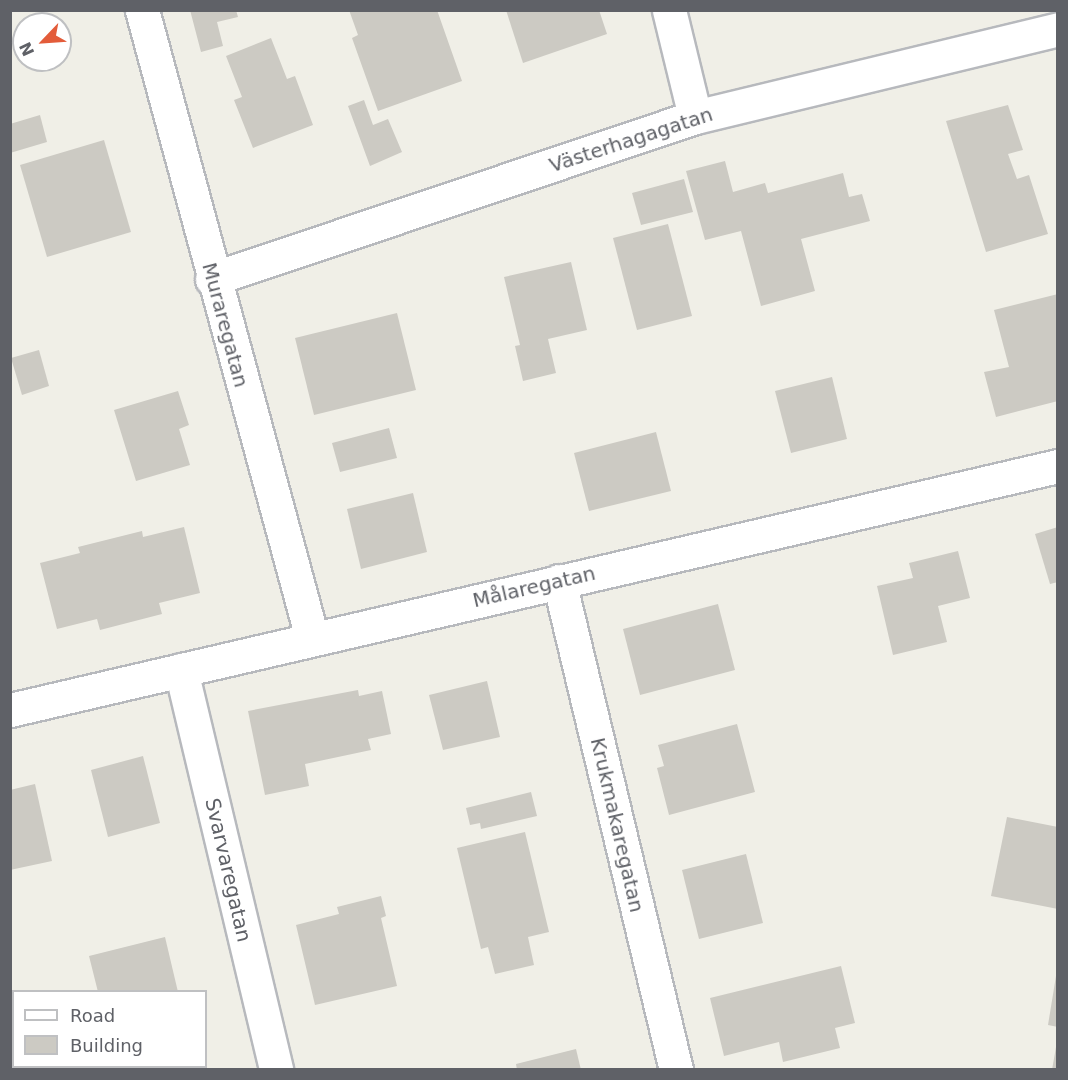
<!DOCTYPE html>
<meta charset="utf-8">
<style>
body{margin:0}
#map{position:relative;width:1068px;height:1080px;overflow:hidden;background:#f0efe7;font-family:"DejaVu Sans",sans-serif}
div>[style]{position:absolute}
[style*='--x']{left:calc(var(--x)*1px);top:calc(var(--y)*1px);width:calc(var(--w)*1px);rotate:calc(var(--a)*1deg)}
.building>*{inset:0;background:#cccac3}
.roads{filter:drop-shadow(2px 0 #b7b9bd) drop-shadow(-2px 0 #b7b9bd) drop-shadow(0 2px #b7b9bd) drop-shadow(0 -2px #b7b9bd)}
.street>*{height:33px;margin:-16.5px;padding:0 16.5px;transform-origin:16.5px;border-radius:16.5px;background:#fff}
span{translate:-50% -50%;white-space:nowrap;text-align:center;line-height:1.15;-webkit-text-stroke:6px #fff;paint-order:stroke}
.street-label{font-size:20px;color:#5f6167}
.frame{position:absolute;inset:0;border:12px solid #5f6167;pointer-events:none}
.legend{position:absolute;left:12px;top:990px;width:195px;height:78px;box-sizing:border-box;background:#fff;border:2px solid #bfc0c2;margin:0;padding:8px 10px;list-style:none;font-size:18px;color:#5f6167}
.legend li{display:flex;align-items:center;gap:12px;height:30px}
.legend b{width:30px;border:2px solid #bfc0c2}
.north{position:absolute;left:12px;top:12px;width:60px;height:60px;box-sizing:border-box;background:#fff;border:2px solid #bfc0c2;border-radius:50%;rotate:245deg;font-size:16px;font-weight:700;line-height:24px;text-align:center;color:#5f6167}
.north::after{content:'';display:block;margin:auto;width:21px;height:27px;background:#e35c3a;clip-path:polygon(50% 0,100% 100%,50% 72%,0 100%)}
</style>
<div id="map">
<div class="building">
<i style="clip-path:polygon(190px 10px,236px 10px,238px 17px,217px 22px,223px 46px,201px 52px)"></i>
<i style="clip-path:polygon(349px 10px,437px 10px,462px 81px,378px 111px,352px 38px,358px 35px)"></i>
<i style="clip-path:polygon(506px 10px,599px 10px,607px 34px,523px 63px)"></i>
<i style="clip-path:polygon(271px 38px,287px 79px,295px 76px,313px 125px,253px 148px,234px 100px,242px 97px,226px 56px)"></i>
<i style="clip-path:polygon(364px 100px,373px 125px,388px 119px,402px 152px,370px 166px,348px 106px)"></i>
<i style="clip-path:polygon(1008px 105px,1023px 150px,1008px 154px,1017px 179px,1029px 175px,1048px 234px,986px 252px,946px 121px)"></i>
<i style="clip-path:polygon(40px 115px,47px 142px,10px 153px,10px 124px)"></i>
<i style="clip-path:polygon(104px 140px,131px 232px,47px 257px,20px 165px)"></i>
<i style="clip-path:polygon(725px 161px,733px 192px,765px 183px,768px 193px,843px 173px,849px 197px,862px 194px,870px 221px,801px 239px,815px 291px,761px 306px,741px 231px,705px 240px,686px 171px)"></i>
<i style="clip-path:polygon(684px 179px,693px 212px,641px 225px,632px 193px)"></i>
<i style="clip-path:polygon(668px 224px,692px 316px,637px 330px,613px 238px)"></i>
<i style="clip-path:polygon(571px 262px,587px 330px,548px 339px,556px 373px,523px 381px,515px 346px,520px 345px,504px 277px)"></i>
<i style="clip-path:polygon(1058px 294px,1058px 401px,996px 417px,984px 372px,1009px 367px,994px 310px)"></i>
<i style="clip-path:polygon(397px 313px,416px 390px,314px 415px,295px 338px)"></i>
<i style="clip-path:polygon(39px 350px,49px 386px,22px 395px,11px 358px)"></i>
<i style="clip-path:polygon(832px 377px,847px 439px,791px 453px,775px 391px)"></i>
<i style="clip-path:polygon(178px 391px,189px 425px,179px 429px,190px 465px,136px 481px,114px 410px)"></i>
<i style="clip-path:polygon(389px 428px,397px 458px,340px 472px,332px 443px)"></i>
<i style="clip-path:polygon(656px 432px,671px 491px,589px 511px,574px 453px)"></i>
<i style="clip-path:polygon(413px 493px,427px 552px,361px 569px,347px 509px)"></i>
<i style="clip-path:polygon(184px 527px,200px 593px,159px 603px,162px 614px,100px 630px,97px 619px,57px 629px,40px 563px,80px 553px,78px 547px,142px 531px,143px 537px)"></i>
<i style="clip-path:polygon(1058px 527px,1058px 582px,1050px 584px,1035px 534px)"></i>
<i style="clip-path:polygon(958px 551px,970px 598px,938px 606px,947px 642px,893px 655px,877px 586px,913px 578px,909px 563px)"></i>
<i style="clip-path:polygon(718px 604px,735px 670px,640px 695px,623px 629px)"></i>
<i style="clip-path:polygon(487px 681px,500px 737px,443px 750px,429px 695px)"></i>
<i style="clip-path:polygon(358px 690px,359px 696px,382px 691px,391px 734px,368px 739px,371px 750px,305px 764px,309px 786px,265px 795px,248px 711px)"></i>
<i style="clip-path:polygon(737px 724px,755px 792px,669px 815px,657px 768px,664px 766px,658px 745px)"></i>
<i style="clip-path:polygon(143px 756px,160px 823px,108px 837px,91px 770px)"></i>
<i style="clip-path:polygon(35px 784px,52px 861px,10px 870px,10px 790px)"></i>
<i style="clip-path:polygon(531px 792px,537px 816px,481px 829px,480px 823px,470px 825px,466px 808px)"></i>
<i style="clip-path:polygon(1007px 817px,1058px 827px,1058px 909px,991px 896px)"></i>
<i style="clip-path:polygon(525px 832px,549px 932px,528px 937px,534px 965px,495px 974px,488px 947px,481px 949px,457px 848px)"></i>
<i style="clip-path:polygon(746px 854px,763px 923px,699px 939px,682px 870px)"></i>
<i style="clip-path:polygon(381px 896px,386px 916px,381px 918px,397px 986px,315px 1005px,296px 925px,339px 914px,337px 907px)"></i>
<i style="clip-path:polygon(165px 937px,178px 992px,98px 992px,89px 956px)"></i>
<i style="clip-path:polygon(841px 966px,855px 1023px,835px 1028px,840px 1048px,783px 1062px,779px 1042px,724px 1056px,710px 998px)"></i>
<i style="clip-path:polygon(1056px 976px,1058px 976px,1058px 1027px,1048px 1025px)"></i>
<i style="clip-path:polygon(1056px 1047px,1058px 1070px,1052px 1070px)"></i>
<i style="clip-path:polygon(576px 1049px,581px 1070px,517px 1070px,516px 1064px)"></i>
</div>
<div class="roads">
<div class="street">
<i style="--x:142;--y:10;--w:651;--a:74.85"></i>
<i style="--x:669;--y:10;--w:110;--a:76.3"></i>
<i style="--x:212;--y:279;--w:509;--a:-18.54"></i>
<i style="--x:695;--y:117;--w:374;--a:-13.6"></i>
<i style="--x:559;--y:581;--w:503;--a:76.54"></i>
<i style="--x:181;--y:670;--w:411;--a:76.6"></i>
<i style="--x:10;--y:710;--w:1076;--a:-13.11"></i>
</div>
</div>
<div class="street-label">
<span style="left:631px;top:140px;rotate:-18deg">Västerhagagatan</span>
<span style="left:225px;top:325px;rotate:75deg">Muraregatan</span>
<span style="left:534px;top:587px;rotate:-13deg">Målaregatan</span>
<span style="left:617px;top:825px;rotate:77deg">Krukmakaregatan</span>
<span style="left:228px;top:870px;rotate:77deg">Svarvaregatan</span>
</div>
<div class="frame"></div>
<ul class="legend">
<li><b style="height:8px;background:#fff"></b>Road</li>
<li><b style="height:16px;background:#cccac3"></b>Building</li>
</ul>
<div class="north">N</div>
</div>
